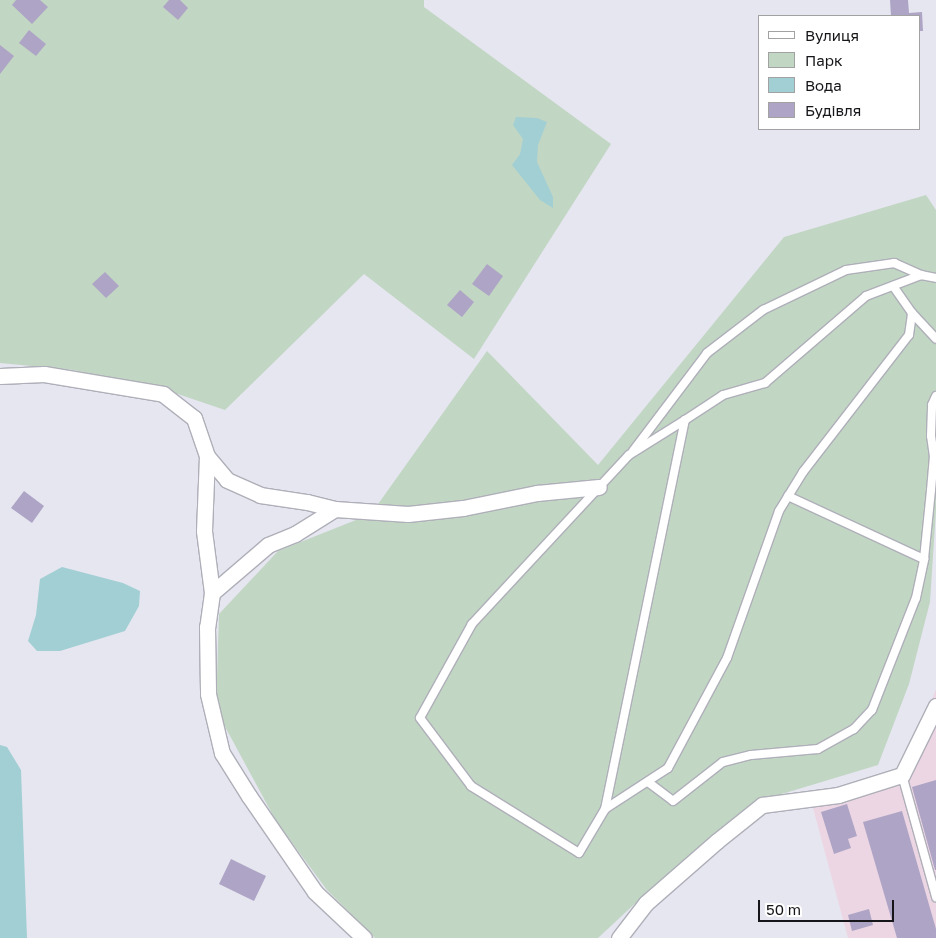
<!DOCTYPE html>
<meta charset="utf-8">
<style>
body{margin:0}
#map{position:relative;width:936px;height:938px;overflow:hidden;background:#e6e6f0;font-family:"Golos Text",sans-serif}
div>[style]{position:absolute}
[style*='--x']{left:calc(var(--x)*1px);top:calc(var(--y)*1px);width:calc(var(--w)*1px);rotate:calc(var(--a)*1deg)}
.industrial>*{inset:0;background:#ecd6e3}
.green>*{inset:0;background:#c2d6c4}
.water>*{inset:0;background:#a2cfd4}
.building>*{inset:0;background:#aea4c5}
.roads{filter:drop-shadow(1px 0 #afafb9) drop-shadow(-1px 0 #afafb9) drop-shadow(0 1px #afafb9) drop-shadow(0 -1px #afafb9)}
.service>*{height:8px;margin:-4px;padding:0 4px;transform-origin:4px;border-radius:4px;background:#fff}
.minor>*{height:15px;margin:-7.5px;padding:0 7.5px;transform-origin:7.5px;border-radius:7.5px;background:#fff}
span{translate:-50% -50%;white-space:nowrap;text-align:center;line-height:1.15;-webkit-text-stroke:4px #fff;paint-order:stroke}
.legend{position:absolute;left:758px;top:15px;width:162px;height:115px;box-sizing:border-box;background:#fff;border:1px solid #a2a2a3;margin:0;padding:6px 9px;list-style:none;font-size:15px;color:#16161a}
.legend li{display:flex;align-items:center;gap:10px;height:25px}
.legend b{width:25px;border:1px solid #a2a2a3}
.scale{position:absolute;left:758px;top:900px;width:136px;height:22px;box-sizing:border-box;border:2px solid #16161a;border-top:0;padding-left:6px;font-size:15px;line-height:18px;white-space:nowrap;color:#16161a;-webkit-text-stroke:4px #fff;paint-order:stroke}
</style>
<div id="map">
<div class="industrial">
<i style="clip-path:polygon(936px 689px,936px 938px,848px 938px,813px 808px,899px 783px)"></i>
</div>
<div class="green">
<i style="clip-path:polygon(0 0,424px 0,424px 7px,611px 144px,474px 359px,364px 274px,225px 410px,163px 389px,73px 370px,0 363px)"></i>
<i style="clip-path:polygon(926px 195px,936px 210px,936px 510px,930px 602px,909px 684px,878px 765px,759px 801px,656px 884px,598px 938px,375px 938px,327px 890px,276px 821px,216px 710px,219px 614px,278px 551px,371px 514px,487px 351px,598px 465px,784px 237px)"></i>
</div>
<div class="water">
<i style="clip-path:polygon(516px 117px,537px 118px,547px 122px,538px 145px,537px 162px,553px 197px,553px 208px,540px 200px,512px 165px,520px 154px,523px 139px,513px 125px)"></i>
<i style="clip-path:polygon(62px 567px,123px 583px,140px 591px,139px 606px,125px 631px,60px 651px,37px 651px,28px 641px,36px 615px,40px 579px)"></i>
<i style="clip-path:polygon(0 745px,7px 747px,21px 770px,27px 938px,0 938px)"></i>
</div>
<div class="building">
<i style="clip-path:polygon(16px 0,40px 0,48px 7px,32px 24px,12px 5px)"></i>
<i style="clip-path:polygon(169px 0,180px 0,188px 8px,178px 20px,163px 7px)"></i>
<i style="clip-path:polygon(890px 0,908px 0,909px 13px,922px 12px,923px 31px,920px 31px,920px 16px,891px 16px)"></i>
<i style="clip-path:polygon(29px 30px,46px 44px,36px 56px,19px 43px)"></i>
<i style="clip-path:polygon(0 45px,14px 56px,0 74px)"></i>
<i style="clip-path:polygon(487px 264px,503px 276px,489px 296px,472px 284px)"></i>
<i style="clip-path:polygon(105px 272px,119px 286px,106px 298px,92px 284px)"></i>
<i style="clip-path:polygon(460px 290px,474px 302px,462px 317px,447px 305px)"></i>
<i style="clip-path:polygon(24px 491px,44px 506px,32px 523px,11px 508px)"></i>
<i style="clip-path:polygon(936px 780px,936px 870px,935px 870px,912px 787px)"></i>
<i style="clip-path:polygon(847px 804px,857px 836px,848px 839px,851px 848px,834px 854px,821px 812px)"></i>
<i style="clip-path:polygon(902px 811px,936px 929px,936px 938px,897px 938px,863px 822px)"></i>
<i style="clip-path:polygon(231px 859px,266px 876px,254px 901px,219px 884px)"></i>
<i style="clip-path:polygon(869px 909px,873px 925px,852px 931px,848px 915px)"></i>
</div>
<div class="roads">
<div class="service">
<i style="--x:912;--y:313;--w:35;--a:47"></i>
<i style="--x:685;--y:420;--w:66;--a:148"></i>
<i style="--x:629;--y:455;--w:231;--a:132.9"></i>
<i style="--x:472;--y:624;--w:107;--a:119"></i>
<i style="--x:420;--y:718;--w:85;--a:53.1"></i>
<i style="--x:471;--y:786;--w:127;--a:31.8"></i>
<i style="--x:579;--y:853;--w:51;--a:-59.4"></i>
<i style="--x:605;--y:809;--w:397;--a:-78.4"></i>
<i style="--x:685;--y:420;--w:45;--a:-33.3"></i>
<i style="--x:723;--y:395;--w:44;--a:-15.9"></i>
<i style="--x:765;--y:383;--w:133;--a:-40.7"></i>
<i style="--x:866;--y:296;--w:59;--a:-20.9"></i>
<i style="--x:921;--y:275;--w:15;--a:11"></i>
<i style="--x:633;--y:451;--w:123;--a:-52.9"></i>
<i style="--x:707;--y:353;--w:71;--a:-37.5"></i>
<i style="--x:763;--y:310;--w:92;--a:-25.7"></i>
<i style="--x:846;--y:270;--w:49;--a:-8.3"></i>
<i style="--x:894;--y:263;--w:30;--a:24"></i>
<i style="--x:788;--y:496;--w:150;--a:24.9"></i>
<i style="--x:902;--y:775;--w:127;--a:74.4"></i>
<i style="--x:648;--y:782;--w:31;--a:37"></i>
<i style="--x:673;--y:801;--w:63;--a:-38"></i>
<i style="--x:723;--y:762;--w:29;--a:-14"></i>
<i style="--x:751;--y:755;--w:67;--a:-5.1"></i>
<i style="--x:818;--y:749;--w:41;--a:-29.1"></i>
<i style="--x:854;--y:729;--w:26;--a:-47"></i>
<i style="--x:872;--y:710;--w:120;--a:-68.6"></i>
<i style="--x:916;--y:598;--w:40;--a:-78"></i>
<i style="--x:924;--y:559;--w:69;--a:-84.2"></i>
<i style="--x:931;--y:490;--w:33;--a:-85"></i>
<i style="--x:934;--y:457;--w:21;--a:-98"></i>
<i style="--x:931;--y:436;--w:31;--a:-88"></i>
<i style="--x:932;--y:405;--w:10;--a:-66"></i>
<i style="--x:605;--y:809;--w:75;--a:-33.1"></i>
<i style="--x:668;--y:768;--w:125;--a:-61.8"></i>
<i style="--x:727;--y:658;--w:156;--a:-70.5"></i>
<i style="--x:779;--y:511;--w:46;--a:-58.4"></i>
<i style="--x:803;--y:472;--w:173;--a:-52.3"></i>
<i style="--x:909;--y:335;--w:22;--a:-82"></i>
<i style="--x:912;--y:313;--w:33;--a:-125"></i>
</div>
<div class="minor">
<i style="--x:0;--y:376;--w:44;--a:-2.6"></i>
<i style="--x:44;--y:374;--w:121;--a:9.5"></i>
<i style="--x:163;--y:394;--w:39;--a:38"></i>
<i style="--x:194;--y:418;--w:40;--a:71.1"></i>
<i style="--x:207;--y:456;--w:31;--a:50"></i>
<i style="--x:227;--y:480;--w:36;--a:24"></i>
<i style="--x:260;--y:495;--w:48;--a:8.5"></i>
<i style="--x:307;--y:502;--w:29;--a:14"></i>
<i style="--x:335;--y:509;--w:73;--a:3.9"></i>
<i style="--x:408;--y:514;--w:55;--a:-6.2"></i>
<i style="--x:463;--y:508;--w:76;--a:-11.5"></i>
<i style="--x:537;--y:493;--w:62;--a:-5.5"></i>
<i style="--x:207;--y:456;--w:75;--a:92.3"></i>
<i style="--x:204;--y:531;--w:63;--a:82.6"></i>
<i style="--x:335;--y:509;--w:47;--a:148"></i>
<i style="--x:295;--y:534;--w:29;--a:158"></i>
<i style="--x:268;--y:545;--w:74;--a:139.4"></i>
<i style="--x:212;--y:593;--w:34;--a:98"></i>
<i style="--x:207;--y:627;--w:67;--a:89.1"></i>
<i style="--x:208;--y:694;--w:61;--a:76.7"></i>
<i style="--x:222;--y:753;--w:51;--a:57.9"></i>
<i style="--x:249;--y:796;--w:116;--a:55.5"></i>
<i style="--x:315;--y:892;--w:67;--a:43.2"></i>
<i style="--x:619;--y:938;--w:44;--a:-52.4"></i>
<i style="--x:646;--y:903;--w:94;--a:-41.1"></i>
<i style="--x:717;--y:841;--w:58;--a:-38.7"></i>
<i style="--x:762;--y:805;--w:77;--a:-7.5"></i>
<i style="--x:838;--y:795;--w:67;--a:-17.4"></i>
<i style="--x:902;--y:775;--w:77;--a:-63.8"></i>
</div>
</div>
<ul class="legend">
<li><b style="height:6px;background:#fff"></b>Вулиця</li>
<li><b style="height:14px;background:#c2d6c4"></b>Парк</li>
<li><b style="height:14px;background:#a2cfd4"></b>Вода</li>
<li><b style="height:14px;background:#aea4c5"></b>Будівля</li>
</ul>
<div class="scale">50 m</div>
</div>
